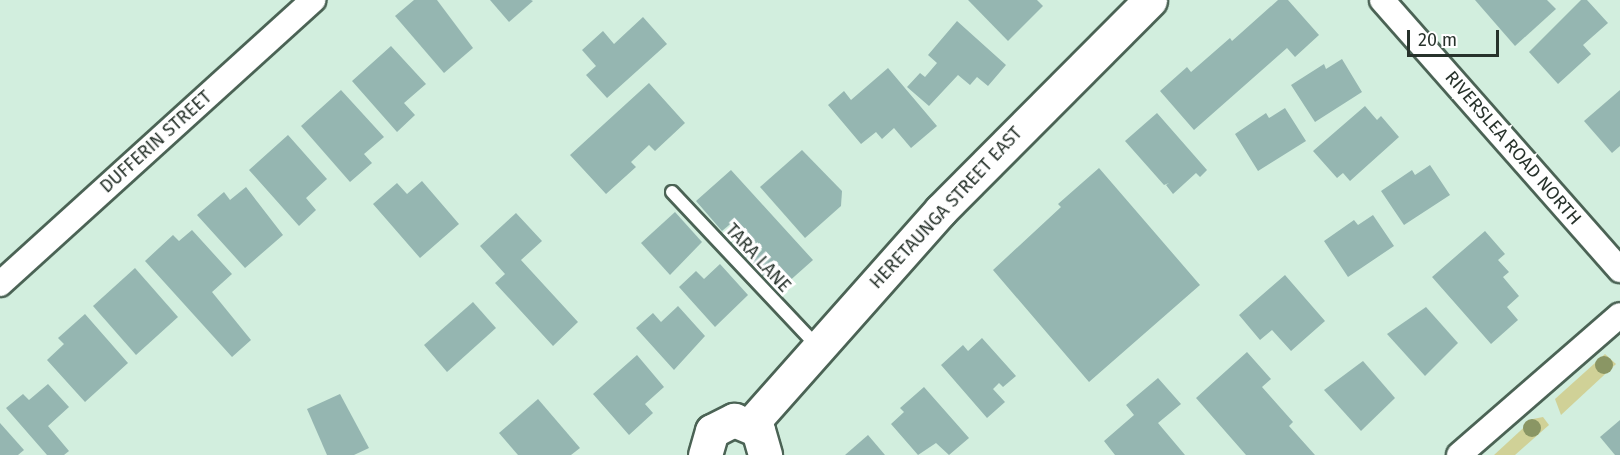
<!DOCTYPE html>
<style>
body{margin:0}
#map{position:relative;width:1620px;height:455px;overflow:hidden;background:#d2eede;font-family:"Fira Sans",sans-serif}
div>[style]{position:absolute}
[style*='--x']{left:calc(var(--x)*1px);top:calc(var(--y)*1px);width:calc(var(--w)*1px);rotate:calc(var(--a)*1deg)}
.green>*{inset:0;background:#d0d197}
.building>*{inset:0;background:#95b6b1}
.roads{filter:drop-shadow(2px 0 #4b6355) drop-shadow(-2px 0 #4b6355) drop-shadow(0 2px #4b6355) drop-shadow(0 -2px #4b6355)}
.service>*{height:12px;margin:-6px;padding:0 6px;transform-origin:6px;border-radius:6px;background:#fff}
.minor>*{height:24px;margin:-12px;padding:0 12px;transform-origin:12px;border-radius:12px;background:#fff}
.secondary>*{height:33px;margin:-16.5px;padding:0 16.5px;transform-origin:16.5px;border-radius:16.5px;background:#fff}
.trees>*{width:18px;height:18px;margin:-9px;border-radius:50%;background:#8a9664}
span{translate:-50% -50%;white-space:nowrap;text-align:center;line-height:1.15;-webkit-text-stroke:6px #fff;paint-order:stroke}
.street-label{font-size:18px;color:#27322b}
.scale{position:absolute;left:1407px;top:30px;width:92px;height:27px;box-sizing:border-box;border:3px solid #27322b;border-top:0;padding-left:8px;font-size:18px;line-height:21px;white-space:nowrap;color:#27322b;-webkit-text-stroke:4px #fff;paint-order:stroke}
</style>
<div id="map">
<div class="green">
<i style="clip-path:polygon(1605px 354px,1616px 364px,1561px 415px,1555px 399px)"></i>
<i style="clip-path:polygon(1543px 417px,1549px 425px,1515px 455px,1494px 455px,1533px 419px)"></i>
</div>
<div class="building">
<i style="clip-path:polygon(414px 0,437px 0,473px 48px,444px 73px,395px 16px)"></i>
<i style="clip-path:polygon(490px 0,531px 0,533px 1px,509px 22px)"></i>
<i style="clip-path:polygon(968px 0,1037px 0,1043px 6px,1008px 41px)"></i>
<i style="clip-path:polygon(1278px 0,1288px 0,1319px 35px,1295px 57px,1287px 48px,1194px 130px,1160px 91px,1187px 67px,1191px 72px,1230px 38px,1232px 41px)"></i>
<i style="clip-path:polygon(1475px 0,1547px 0,1556px 9px,1515px 46px)"></i>
<i style="clip-path:polygon(1581px 0,1587px 0,1608px 23px,1583px 45px,1591px 54px,1558px 84px,1529px 52px)"></i>
<i style="clip-path:polygon(643px 17px,667px 44px,607px 98px,586px 75px,596px 66px,582px 50px,603px 31px,614px 44px)"></i>
<i style="clip-path:polygon(957px 21px,1006px 65px,988px 86px,977px 77px,970px 85px,958px 75px,929px 106px,907px 87px,920px 73px,925px 77px,937px 63px,928px 55px)"></i>
<i style="clip-path:polygon(391px 46px,426px 84px,404px 103px,415px 115px,397px 132px,352px 81px)"></i>
<i style="clip-path:polygon(1342px 59px,1362px 92px,1315px 122px,1291px 85px,1324px 64px,1326px 69px)"></i>
<i style="clip-path:polygon(888px 68px,937px 126px,911px 148px,894px 128px,882px 139px,876px 132px,861px 144px,828px 105px,844px 91px,851px 100px)"></i>
<i style="clip-path:polygon(649px 83px,685px 123px,655px 151px,649px 145px,631px 162px,636px 167px,606px 194px,570px 155px)"></i>
<i style="clip-path:polygon(341px 90px,384px 137px,364px 154px,372px 163px,350px 182px,301px 126px)"></i>
<i style="clip-path:polygon(1620px 90px,1620px 146px,1612px 153px,1584px 121px)"></i>
<i style="clip-path:polygon(1365px 106px,1377px 120px,1381px 116px,1399px 137px,1350px 181px,1343px 173px,1337px 178px,1313px 151px)"></i>
<i style="clip-path:polygon(1285px 108px,1306px 141px,1258px 171px,1235px 134px,1266px 113px,1269px 118px)"></i>
<i style="clip-path:polygon(1157px 113px,1207px 170px,1200px 177px,1196px 173px,1173px 194px,1166px 185px,1169px 183px,1164px 185px,1125px 141px)"></i>
<i style="clip-path:polygon(288px 135px,327px 179px,306px 198px,316px 210px,299px 226px,249px 170px)"></i>
<i style="clip-path:polygon(802px 150px,842px 191px,841px 206px,805px 238px,760px 187px)"></i>
<i style="clip-path:polygon(1430px 165px,1450px 195px,1404px 225px,1381px 191px,1412px 170px,1415px 175px)"></i>
<i style="clip-path:polygon(1099px 168px,1200px 285px,1089px 382px,993px 270px,1061px 207px,1058px 204px)"></i>
<i style="clip-path:polygon(731px 170px,813px 260px,777px 292px,750px 262px,762px 250px,735px 220px,722px 231px,696px 201px)"></i>
<i style="clip-path:polygon(422px 181px,459px 224px,420px 258px,373px 204px,397px 183px,407px 194px)"></i>
<i style="clip-path:polygon(246px 187px,283px 235px,245px 268px,197px 215px,224px 192px,230px 200px)"></i>
<i style="clip-path:polygon(675px 212px,702px 242px,670px 275px,641px 243px)"></i>
<i style="clip-path:polygon(516px 213px,542px 241px,521px 260px,578px 322px,553px 346px,495px 283px,505px 274px,480px 246px)"></i>
<i style="clip-path:polygon(1373px 215px,1394px 246px,1348px 277px,1324px 241px,1354px 220px,1358px 225px)"></i>
<i style="clip-path:polygon(192px 230px,232px 274px,212px 292px,251px 340px,232px 357px,145px 261px,173px 235px,179px 241px)"></i>
<i style="clip-path:polygon(1485px 231px,1505px 254px,1498px 260px,1509px 272px,1503px 277px,1519px 296px,1507px 307px,1518px 320px,1491px 344px,1432px 277px)"></i>
<i style="clip-path:polygon(720px 264px,748px 295px,715px 327px,679px 287px,696px 271px,704px 279px)"></i>
<i style="clip-path:polygon(135px 268px,178px 317px,136px 355px,93px 306px)"></i>
<i style="clip-path:polygon(1285px 275px,1325px 321px,1291px 351px,1272px 330px,1260px 340px,1239px 315px)"></i>
<i style="clip-path:polygon(473px 302px,496px 328px,447px 372px,424px 345px)"></i>
<i style="clip-path:polygon(678px 306px,705px 336px,674px 370px,636px 328px,653px 313px,661px 322px)"></i>
<i style="clip-path:polygon(1426px 307px,1458px 343px,1425px 376px,1387px 334px)"></i>
<i style="clip-path:polygon(85px 314px,128px 363px,85px 402px,47px 360px,64px 344px,58px 338px)"></i>
<i style="clip-path:polygon(982px 338px,1016px 376px,1003px 387px,999px 383px,993px 389px,1005px 402px,987px 418px,941px 365px,963px 345px,968px 351px)"></i>
<i style="clip-path:polygon(1247px 352px,1271px 379px,1262px 387px,1293px 422px,1289px 426px,1315px 455px,1246px 455px,1196px 398px)"></i>
<i style="clip-path:polygon(637px 355px,664px 387px,645px 404px,653px 413px,629px 435px,593px 394px)"></i>
<i style="clip-path:polygon(1363px 361px,1395px 398px,1361px 431px,1324px 390px)"></i>
<i style="clip-path:polygon(1158px 378px,1181px 404px,1158px 423px,1185px 455px,1115px 455px,1104px 441px,1134px 415px,1126px 405px)"></i>
<i style="clip-path:polygon(48px 384px,69px 407px,48px 426px,69px 451px,64px 455px,47px 455px,6px 408px,23px 394px,29px 400px)"></i>
<i style="clip-path:polygon(924px 387px,969px 438px,949px 455px,936px 443px,918px 455px,891px 424px,904px 412px,900px 408px)"></i>
<i style="clip-path:polygon(340px 394px,369px 448px,354px 455px,327px 455px,307px 409px)"></i>
<i style="clip-path:polygon(538px 399px,580px 448px,571px 455px,518px 455px,499px 433px)"></i>
<i style="clip-path:polygon(1620px 420px,1620px 455px,1615px 455px,1600px 437px)"></i>
<i style="clip-path:polygon(0 423px,24px 450px,18px 455px,0 455px)"></i>
<i style="clip-path:polygon(868px 435px,885px 455px,845px 455px)"></i>
</div>
<div class="roads">
<div class="service">
<i style="--x:672;--y:192;--w:212;--a:46.7"></i>
</div>
<div class="minor">
<i style="--x:1382;--y:0;--w:360;--a:48.6"></i>
<i style="--x:0;--y:284;--w:423;--a:-42.2"></i>
<i style="--x:1459;--y:455;--w:213;--a:-41"></i>
</div>
<div class="secondary">
<i style="--x:751;--y:424;--w:286;--a:-48.4"></i>
<i style="--x:941;--y:210;--w:296;--a:-45.1"></i>
<i style="--x:705;--y:455;--w:25;--a:-74"></i>
<i style="--x:712;--y:431;--w:25;--a:-27"></i>
<i style="--x:734;--y:420;--w:26;--a:23"></i>
<i style="--x:758;--y:430;--w:26;--a:74"></i>
</div>
</div>
<div class="trees">
<i style="left:1604px;top:365px"></i>
<i style="left:1532px;top:428px"></i>
</div>
<div class="street-label">
<span style="left:156px;top:142px;rotate:-42deg">DUFFERIN STREET</span>
<span style="left:1513px;top:148px;rotate:49deg">RIVERSLEA ROAD NORTH</span>
<span style="left:946px;top:208px;rotate:-47deg">HERETAUNGA STREET EAST</span>
<span style="left:758px;top:258px;rotate:47deg">TARA LANE</span>
</div>
<div class="scale">20 m</div>
</div>
